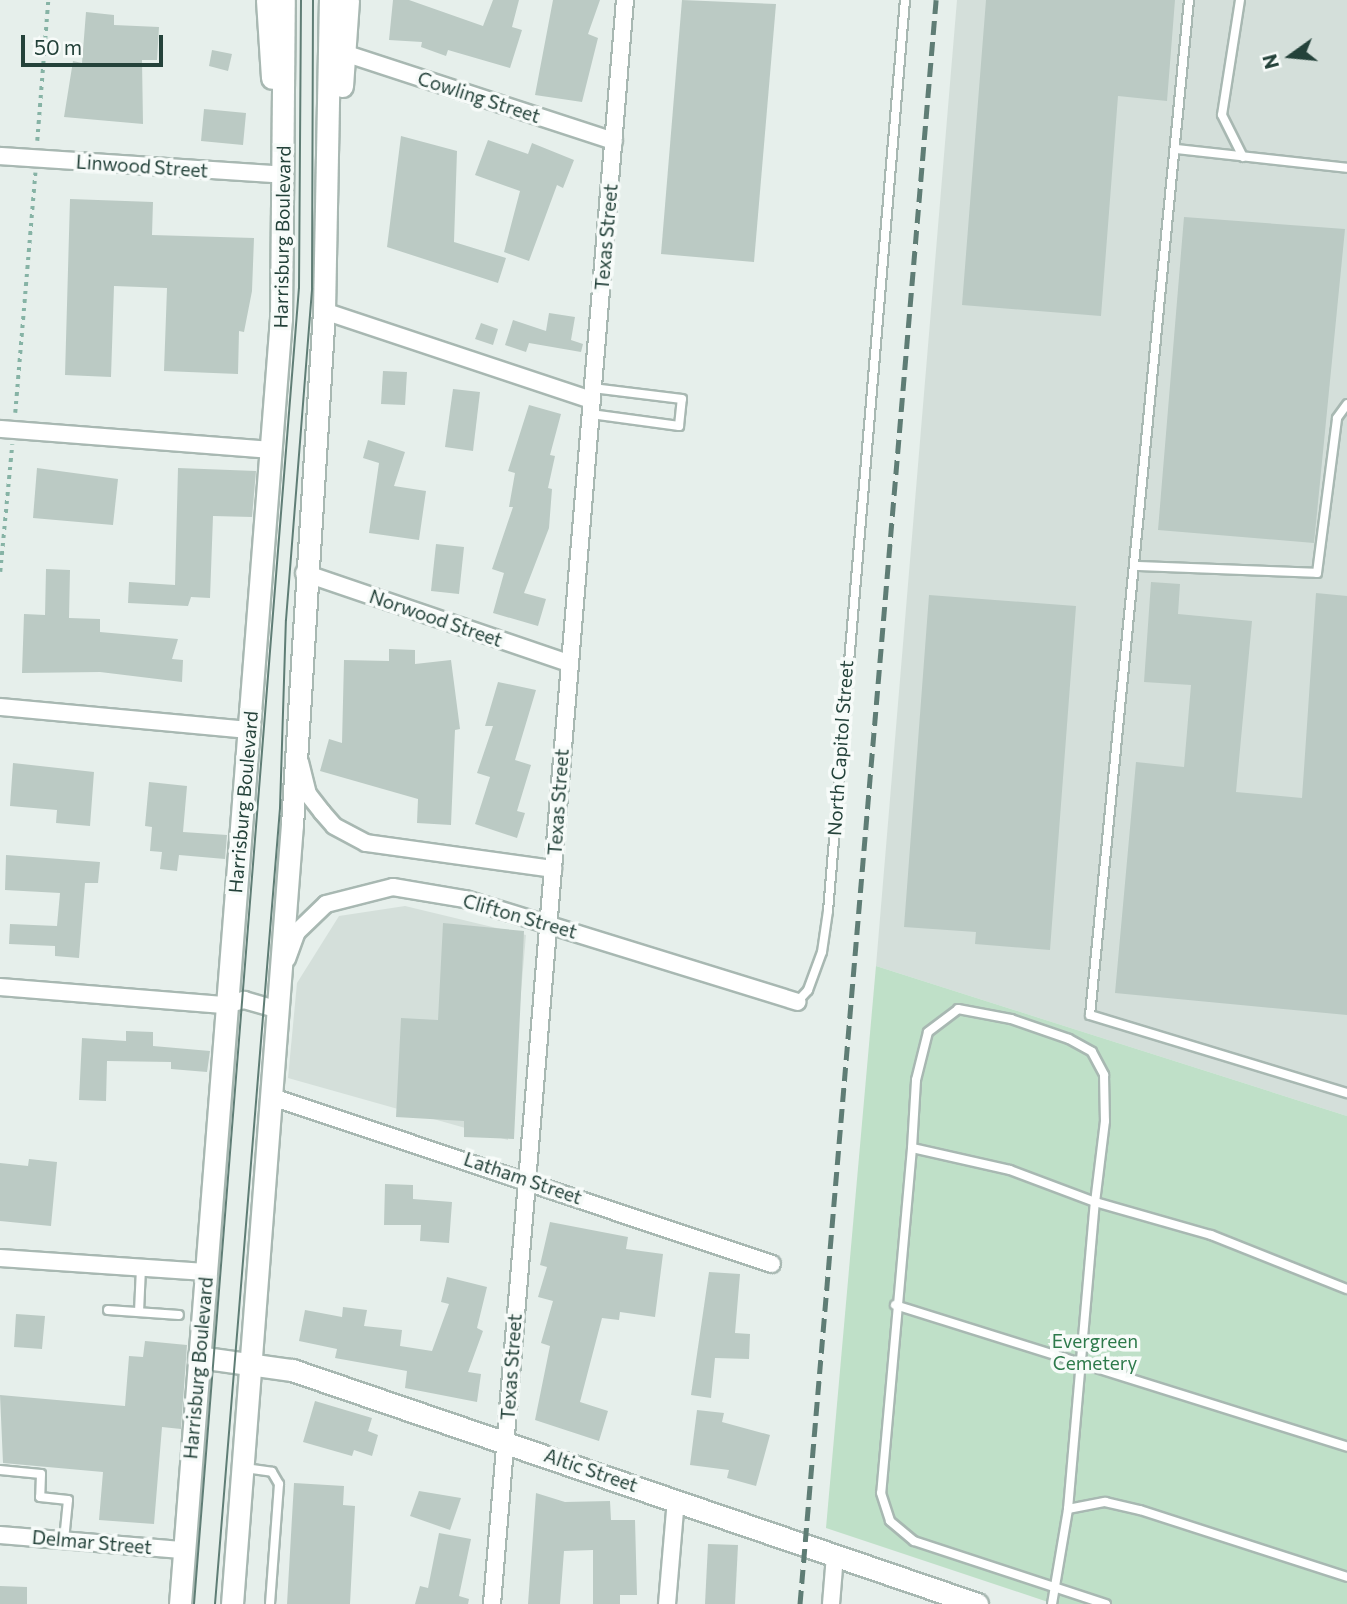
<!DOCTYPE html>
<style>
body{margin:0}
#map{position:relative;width:1347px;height:1604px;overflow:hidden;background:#e6efeb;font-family:Commissioner,sans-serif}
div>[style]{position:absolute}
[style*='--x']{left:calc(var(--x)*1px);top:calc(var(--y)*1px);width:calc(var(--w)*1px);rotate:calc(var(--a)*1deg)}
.built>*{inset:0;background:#d4dfda}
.green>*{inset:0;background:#bfe0c8}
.building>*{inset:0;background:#bbcac4}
.path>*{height:3.5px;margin-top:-1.75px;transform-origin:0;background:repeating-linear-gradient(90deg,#86b3a5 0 3.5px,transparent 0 8.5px)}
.roads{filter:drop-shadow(2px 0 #a8b8b2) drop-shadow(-2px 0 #a8b8b2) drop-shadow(0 2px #a8b8b2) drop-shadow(0 -2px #a8b8b2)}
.lane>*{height:8px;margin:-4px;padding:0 4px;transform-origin:4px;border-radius:4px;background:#fff}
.street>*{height:16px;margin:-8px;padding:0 8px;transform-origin:8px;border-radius:8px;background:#fff}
.secondary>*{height:21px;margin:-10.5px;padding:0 10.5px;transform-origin:10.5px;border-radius:10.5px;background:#fff}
.tram>*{height:2px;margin:-1px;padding:0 1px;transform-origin:1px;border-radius:1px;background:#5f7d75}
.rail>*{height:5px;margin-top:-2.5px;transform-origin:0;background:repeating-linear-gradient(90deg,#5f7d75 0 14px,transparent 0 21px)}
span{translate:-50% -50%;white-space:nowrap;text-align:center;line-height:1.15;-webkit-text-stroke:7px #f7fbf9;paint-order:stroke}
.street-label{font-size:19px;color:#24423a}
.park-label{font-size:19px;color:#2d7a4b}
.north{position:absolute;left:1256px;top:21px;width:70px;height:70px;-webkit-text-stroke:5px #f7fbf9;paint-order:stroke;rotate:255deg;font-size:19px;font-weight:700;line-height:28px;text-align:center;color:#24423a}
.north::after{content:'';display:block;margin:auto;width:24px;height:32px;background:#24423a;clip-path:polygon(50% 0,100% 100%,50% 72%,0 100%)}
.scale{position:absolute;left:21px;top:35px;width:142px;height:32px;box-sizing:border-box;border:4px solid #24423a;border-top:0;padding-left:9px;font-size:21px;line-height:24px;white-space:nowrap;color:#24423a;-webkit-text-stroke:5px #f7fbf9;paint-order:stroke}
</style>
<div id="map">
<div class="built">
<i style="clip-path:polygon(957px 0,1347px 0,1347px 1116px,876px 966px)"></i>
<i style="clip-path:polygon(405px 906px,526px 935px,508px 1140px,288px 1078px,297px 983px,339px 916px)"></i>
</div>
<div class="green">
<i style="clip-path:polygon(876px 966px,1347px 1116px,1347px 1604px,1054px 1604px,826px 1528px)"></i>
</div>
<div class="building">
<i style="clip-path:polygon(393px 0,409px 0,483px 26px,493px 0,519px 0,512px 27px,522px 30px,510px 68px,448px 50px,446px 56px,421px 47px,422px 42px,389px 40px)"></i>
<i style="clip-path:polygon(553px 0,600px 0,588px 34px,598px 38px,582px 102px,535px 95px)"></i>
<i style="clip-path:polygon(682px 0,776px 4px,754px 262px,661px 254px)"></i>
<i style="clip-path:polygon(986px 0,1175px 0,1167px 101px,1118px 96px,1101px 316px,962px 305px)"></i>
<i style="clip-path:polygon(86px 12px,114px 15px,114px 25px,159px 27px,157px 60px,142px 60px,143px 124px,64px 117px,73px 61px,82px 63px)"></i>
<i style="clip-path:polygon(212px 50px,232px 54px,228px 71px,209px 66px)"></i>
<i style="clip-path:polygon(204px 109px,246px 113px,243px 145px,201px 141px)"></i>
<i style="clip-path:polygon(401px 136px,457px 151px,454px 242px,506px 258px,498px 283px,387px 247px)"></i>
<i style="clip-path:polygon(488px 140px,528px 154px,532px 143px,574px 160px,563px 188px,557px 185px,529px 261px,504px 252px,520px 191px,475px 175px)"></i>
<i style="clip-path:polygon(70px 199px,153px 202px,152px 235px,254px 238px,252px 291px,244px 332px,239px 331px,238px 374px,164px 371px,167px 288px,114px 286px,111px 377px,65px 375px)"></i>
<i style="clip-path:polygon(1184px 217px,1345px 229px,1314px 543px,1158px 530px)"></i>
<i style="clip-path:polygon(549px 313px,575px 317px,571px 340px,583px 344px,581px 352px,529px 343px,526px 352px,505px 345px,513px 320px,546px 331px)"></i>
<i style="clip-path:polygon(481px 323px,498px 329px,493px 345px,475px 339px)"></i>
<i style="clip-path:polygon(383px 371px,407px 372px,405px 405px,381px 404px)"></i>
<i style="clip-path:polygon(453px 389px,480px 392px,473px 451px,445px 447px)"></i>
<i style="clip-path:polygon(529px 405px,561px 414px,550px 455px,555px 456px,548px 488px,552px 489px,549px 528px,524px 593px,546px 599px,538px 626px,493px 613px,504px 573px,492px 569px,513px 507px,509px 507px,515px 473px,508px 471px)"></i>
<i style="clip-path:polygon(368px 440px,405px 452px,394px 486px,426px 491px,419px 540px,369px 533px,379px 463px,363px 458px)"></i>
<i style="clip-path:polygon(37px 468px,118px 479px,113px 525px,33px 518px)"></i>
<i style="clip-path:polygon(178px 468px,256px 471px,252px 517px,213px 516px,210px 598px,191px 597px,188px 606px,128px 603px,129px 582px,175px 585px)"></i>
<i style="clip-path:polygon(436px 544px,464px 547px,459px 594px,431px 591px)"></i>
<i style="clip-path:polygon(46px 569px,70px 570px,69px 618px,100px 619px,100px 632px,178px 639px,172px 659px,183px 660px,182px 682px,100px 672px,22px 673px,24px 614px,45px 615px)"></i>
<i style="clip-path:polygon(1151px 582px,1180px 584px,1178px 614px,1252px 621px,1236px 792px,1302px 798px,1316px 593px,1347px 596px,1347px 1015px,1115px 993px,1136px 762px,1184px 767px,1191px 685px,1144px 682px)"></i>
<i style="clip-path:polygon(929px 595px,1076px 606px,1050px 950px,975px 944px,976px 932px,904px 927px)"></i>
<i style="clip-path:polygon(389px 649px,415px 650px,415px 664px,451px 660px,460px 729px,455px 730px,451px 825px,417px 823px,418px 799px,320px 771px,329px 739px,342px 743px,344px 660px,389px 661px)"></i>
<i style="clip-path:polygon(498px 682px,536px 690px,515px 760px,531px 765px,517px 811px,525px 813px,517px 838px,475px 824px,490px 777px,477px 773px,493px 726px,485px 726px)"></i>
<i style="clip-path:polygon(13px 763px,94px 772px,90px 826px,56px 823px,57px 810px,10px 806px)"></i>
<i style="clip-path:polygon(149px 782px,187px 786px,183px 832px,227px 835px,225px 859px,179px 855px,177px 871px,160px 869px,162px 852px,150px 851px,152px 827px,145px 826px)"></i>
<i style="clip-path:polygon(6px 855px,100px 862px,98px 883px,85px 883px,79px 958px,55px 956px,55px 946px,9px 944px,10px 924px,57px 926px,60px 893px,5px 890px)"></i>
<i style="clip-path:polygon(443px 923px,524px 931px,514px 1139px,464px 1137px,464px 1121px,396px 1117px,401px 1018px,438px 1020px)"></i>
<i style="clip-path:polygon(126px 1031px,153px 1032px,153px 1046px,210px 1051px,207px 1072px,171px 1069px,171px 1062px,107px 1061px,106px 1101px,79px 1100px,82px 1038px,126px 1041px)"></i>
<i style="clip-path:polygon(29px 1159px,57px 1162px,51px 1226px,0 1221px,0 1163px,28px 1166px)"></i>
<i style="clip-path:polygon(385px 1184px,413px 1185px,413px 1199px,452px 1202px,449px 1243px,420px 1241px,421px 1225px,384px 1225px)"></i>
<i style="clip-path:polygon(550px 1222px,628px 1237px,626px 1249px,663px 1254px,655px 1317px,620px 1312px,619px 1320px,602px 1318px,580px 1402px,608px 1411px,599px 1441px,535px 1420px,550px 1346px,541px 1343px,553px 1301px,538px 1297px,547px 1267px,540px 1265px)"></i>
<i style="clip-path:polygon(709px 1272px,740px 1274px,735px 1333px,750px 1334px,749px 1359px,715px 1358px,711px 1398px,691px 1395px)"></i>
<i style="clip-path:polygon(447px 1277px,487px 1287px,477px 1328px,483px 1331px,468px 1372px,481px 1374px,477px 1402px,405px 1388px,407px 1371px,335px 1358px,337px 1349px,299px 1341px,305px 1310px,342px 1317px,343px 1307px,367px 1310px,364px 1326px,402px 1330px,400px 1346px,432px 1351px,449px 1304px,441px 1302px)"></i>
<i style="clip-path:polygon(16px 1314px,45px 1316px,42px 1349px,14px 1347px)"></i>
<i style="clip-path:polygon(145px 1341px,187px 1345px,181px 1429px,162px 1427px,154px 1524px,99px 1520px,103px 1472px,3px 1463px,0 1395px,125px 1406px,129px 1356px,143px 1357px)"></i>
<i style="clip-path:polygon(315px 1401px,372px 1418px,368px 1431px,378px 1435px,372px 1456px,354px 1450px,352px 1456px,303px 1442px)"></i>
<i style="clip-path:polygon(697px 1410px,724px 1413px,722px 1422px,770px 1435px,756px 1486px,727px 1478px,729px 1470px,690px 1465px)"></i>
<i style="clip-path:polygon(294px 1483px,344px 1486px,343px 1505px,355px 1506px,350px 1604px,287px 1604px)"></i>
<i style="clip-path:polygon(419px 1491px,461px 1498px,450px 1530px,410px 1516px)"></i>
<i style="clip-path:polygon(536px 1493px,565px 1502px,610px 1501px,611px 1520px,635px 1520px,637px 1595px,620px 1595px,620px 1604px,593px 1604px,593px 1550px,564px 1551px,560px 1604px,528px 1604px)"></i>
<i style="clip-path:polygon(439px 1533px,471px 1539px,459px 1596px,469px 1599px,468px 1604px,415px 1604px,420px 1586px,428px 1588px)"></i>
<i style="clip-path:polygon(708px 1544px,738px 1545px,735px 1604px,705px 1604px)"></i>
<i style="clip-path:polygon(0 1586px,27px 1587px,27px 1604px,0 1604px)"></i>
</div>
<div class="path">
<i style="--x:37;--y:141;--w:141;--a:-85.5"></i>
<i style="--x:15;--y:413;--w:241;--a:-85.2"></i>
<i style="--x:0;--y:572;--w:128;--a:-84.6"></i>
</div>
<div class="roads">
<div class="lane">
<i style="--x:1189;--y:0;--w:1020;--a:95.57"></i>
<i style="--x:1090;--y:1015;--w:269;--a:16.9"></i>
<i style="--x:1240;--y:0;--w:116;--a:98.9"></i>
<i style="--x:1222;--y:115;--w:47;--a:63.4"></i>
<i style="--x:1176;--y:149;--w:172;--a:6.3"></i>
<i style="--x:591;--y:414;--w:89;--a:7.8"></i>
<i style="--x:679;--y:426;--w:27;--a:-84"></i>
<i style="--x:682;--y:399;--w:90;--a:-173"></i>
<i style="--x:1136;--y:566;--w:181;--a:2.2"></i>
<i style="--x:1317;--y:573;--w:156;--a:-82.6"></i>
<i style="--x:1337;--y:418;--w:17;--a:-54"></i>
<i style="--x:797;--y:1002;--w:16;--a:-47"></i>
<i style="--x:808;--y:990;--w:40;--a:-69.8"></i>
<i style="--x:822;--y:952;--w:41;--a:-81.7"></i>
<i style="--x:828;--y:911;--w:914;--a:-85.17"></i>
<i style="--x:912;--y:1148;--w:68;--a:-86.6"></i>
<i style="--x:916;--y:1080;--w:49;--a:-76"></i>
<i style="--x:928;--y:1032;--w:38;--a:-37"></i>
<i style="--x:958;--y:1009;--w:54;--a:10.7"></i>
<i style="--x:1011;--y:1019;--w:61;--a:19"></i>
<i style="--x:1069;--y:1039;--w:26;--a:29"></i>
<i style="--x:1092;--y:1052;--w:26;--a:62"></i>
<i style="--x:1104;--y:1075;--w:46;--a:88.8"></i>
<i style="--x:1105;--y:1121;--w:82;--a:97"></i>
<i style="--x:1095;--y:1202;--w:91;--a:-159.4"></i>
<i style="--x:1010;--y:1170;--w:100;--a:-167.3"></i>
<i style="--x:912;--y:1148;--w:346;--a:95.1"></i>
<i style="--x:881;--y:1493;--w:29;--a:72"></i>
<i style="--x:890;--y:1521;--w:31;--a:40"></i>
<i style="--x:914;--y:1541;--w:202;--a:18.2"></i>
<i style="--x:895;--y:1305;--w:474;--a:17.4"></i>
<i style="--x:108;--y:1310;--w:71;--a:4"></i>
<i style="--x:139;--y:1312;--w:44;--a:-87.4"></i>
<i style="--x:245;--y:1468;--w:27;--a:8"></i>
<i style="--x:272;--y:1472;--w:14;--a:60"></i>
<i style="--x:279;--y:1484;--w:120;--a:94.3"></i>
<i style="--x:0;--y:1470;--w:41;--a:5.6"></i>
<i style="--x:41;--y:1474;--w:23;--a:92"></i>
<i style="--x:40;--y:1497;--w:28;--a:6"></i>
<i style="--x:68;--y:1500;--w:40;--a:95.7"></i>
<i style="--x:1068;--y:1509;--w:38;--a:-11"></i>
<i style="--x:1105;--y:1502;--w:36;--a:13"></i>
<i style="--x:1140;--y:1510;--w:218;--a:17.9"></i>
<i style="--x:1052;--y:1604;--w:96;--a:-80.4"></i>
<i style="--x:1068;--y:1509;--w:308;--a:-85"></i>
<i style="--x:1095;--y:1202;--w:121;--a:15.9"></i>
<i style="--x:1211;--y:1235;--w:146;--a:21.7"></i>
</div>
<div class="street">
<i style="--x:344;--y:53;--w:284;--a:18.1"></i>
<i style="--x:0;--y:156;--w:284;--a:3.8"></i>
<i style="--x:324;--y:311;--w:282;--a:18.4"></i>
<i style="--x:0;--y:429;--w:271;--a:4.4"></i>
<i style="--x:304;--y:573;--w:279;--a:18.8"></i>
<i style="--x:0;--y:707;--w:250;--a:5.3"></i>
<i style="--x:300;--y:762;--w:33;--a:76"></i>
<i style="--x:308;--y:794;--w:23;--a:52"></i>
<i style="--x:322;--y:812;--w:18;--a:49"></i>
<i style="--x:334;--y:826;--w:36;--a:28"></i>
<i style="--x:366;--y:843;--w:189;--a:7.9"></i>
<i style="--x:287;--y:959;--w:29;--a:-70"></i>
<i style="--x:297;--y:932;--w:40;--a:-44"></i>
<i style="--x:326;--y:904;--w:69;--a:-14.2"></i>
<i style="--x:393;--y:887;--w:73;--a:9.5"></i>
<i style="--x:465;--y:899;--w:348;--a:17.2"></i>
<i style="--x:0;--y:987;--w:227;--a:4.6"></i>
<i style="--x:226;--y:1005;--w:19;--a:-16"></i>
<i style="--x:244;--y:1000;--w:36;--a:16"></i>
<i style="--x:272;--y:1097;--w:527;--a:18.47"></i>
<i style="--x:0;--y:1258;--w:206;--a:3.9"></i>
<i style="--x:0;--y:1535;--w:185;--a:4.7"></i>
<i style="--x:492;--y:1604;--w:1610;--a:-85.26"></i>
<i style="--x:667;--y:1604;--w:104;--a:-85.1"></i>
<i style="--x:831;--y:1604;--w:49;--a:-85.3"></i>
</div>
<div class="secondary">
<i style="--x:267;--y:0;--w:78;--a:86.3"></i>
<i style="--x:342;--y:86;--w:86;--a:-86"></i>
<i style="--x:199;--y:1357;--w:94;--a:8"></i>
<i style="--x:292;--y:1370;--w:724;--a:18.86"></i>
<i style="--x:180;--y:1604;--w:1289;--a:-85.51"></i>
<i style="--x:281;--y:319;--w:319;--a:-89.5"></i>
<i style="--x:232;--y:1604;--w:781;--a:-85.6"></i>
<i style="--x:292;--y:825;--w:515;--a:-86.44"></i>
<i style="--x:324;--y:311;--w:311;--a:-88.9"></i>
</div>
</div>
<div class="tram">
<i style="--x:194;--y:1604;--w:1320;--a:-85.44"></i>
<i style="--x:299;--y:288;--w:288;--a:-89.6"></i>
<i style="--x:215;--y:1604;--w:799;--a:-85.33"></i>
<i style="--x:280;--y:808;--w:188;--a:-88.2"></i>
<i style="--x:286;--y:620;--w:333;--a:-85.5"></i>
<i style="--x:312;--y:288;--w:288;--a:-89.8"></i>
</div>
<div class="rail">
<i style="--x:800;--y:1604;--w:1610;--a:-85.15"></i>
</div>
<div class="street-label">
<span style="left:479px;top:97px;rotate:18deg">Cowling Street</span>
<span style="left:142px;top:166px;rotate:4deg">Linwood Street</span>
<span style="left:282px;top:237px;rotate:-89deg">Harrisburg Boulevard</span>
<span style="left:606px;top:237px;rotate:-85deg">Texas Street</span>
<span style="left:436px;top:618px;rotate:19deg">Norwood Street</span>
<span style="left:840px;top:748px;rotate:-86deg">North Capitol Street</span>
<span style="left:243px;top:802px;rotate:-85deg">Harrisburg Boulevard</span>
<span style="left:558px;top:802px;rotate:-86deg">Texas Street</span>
<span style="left:520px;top:916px;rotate:16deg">Clifton Street</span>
<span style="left:523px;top:1178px;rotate:19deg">Latham Street</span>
<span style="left:511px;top:1367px;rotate:-86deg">Texas Street</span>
<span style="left:198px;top:1368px;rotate:-85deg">Harrisburg Boulevard</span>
<span style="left:591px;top:1470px;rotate:19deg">Altic Street</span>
<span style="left:92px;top:1542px;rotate:5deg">Delmar Street</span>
</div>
<div class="park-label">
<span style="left:1095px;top:1352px">Evergreen<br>Cemetery</span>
</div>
<div class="north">N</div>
<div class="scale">50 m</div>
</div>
